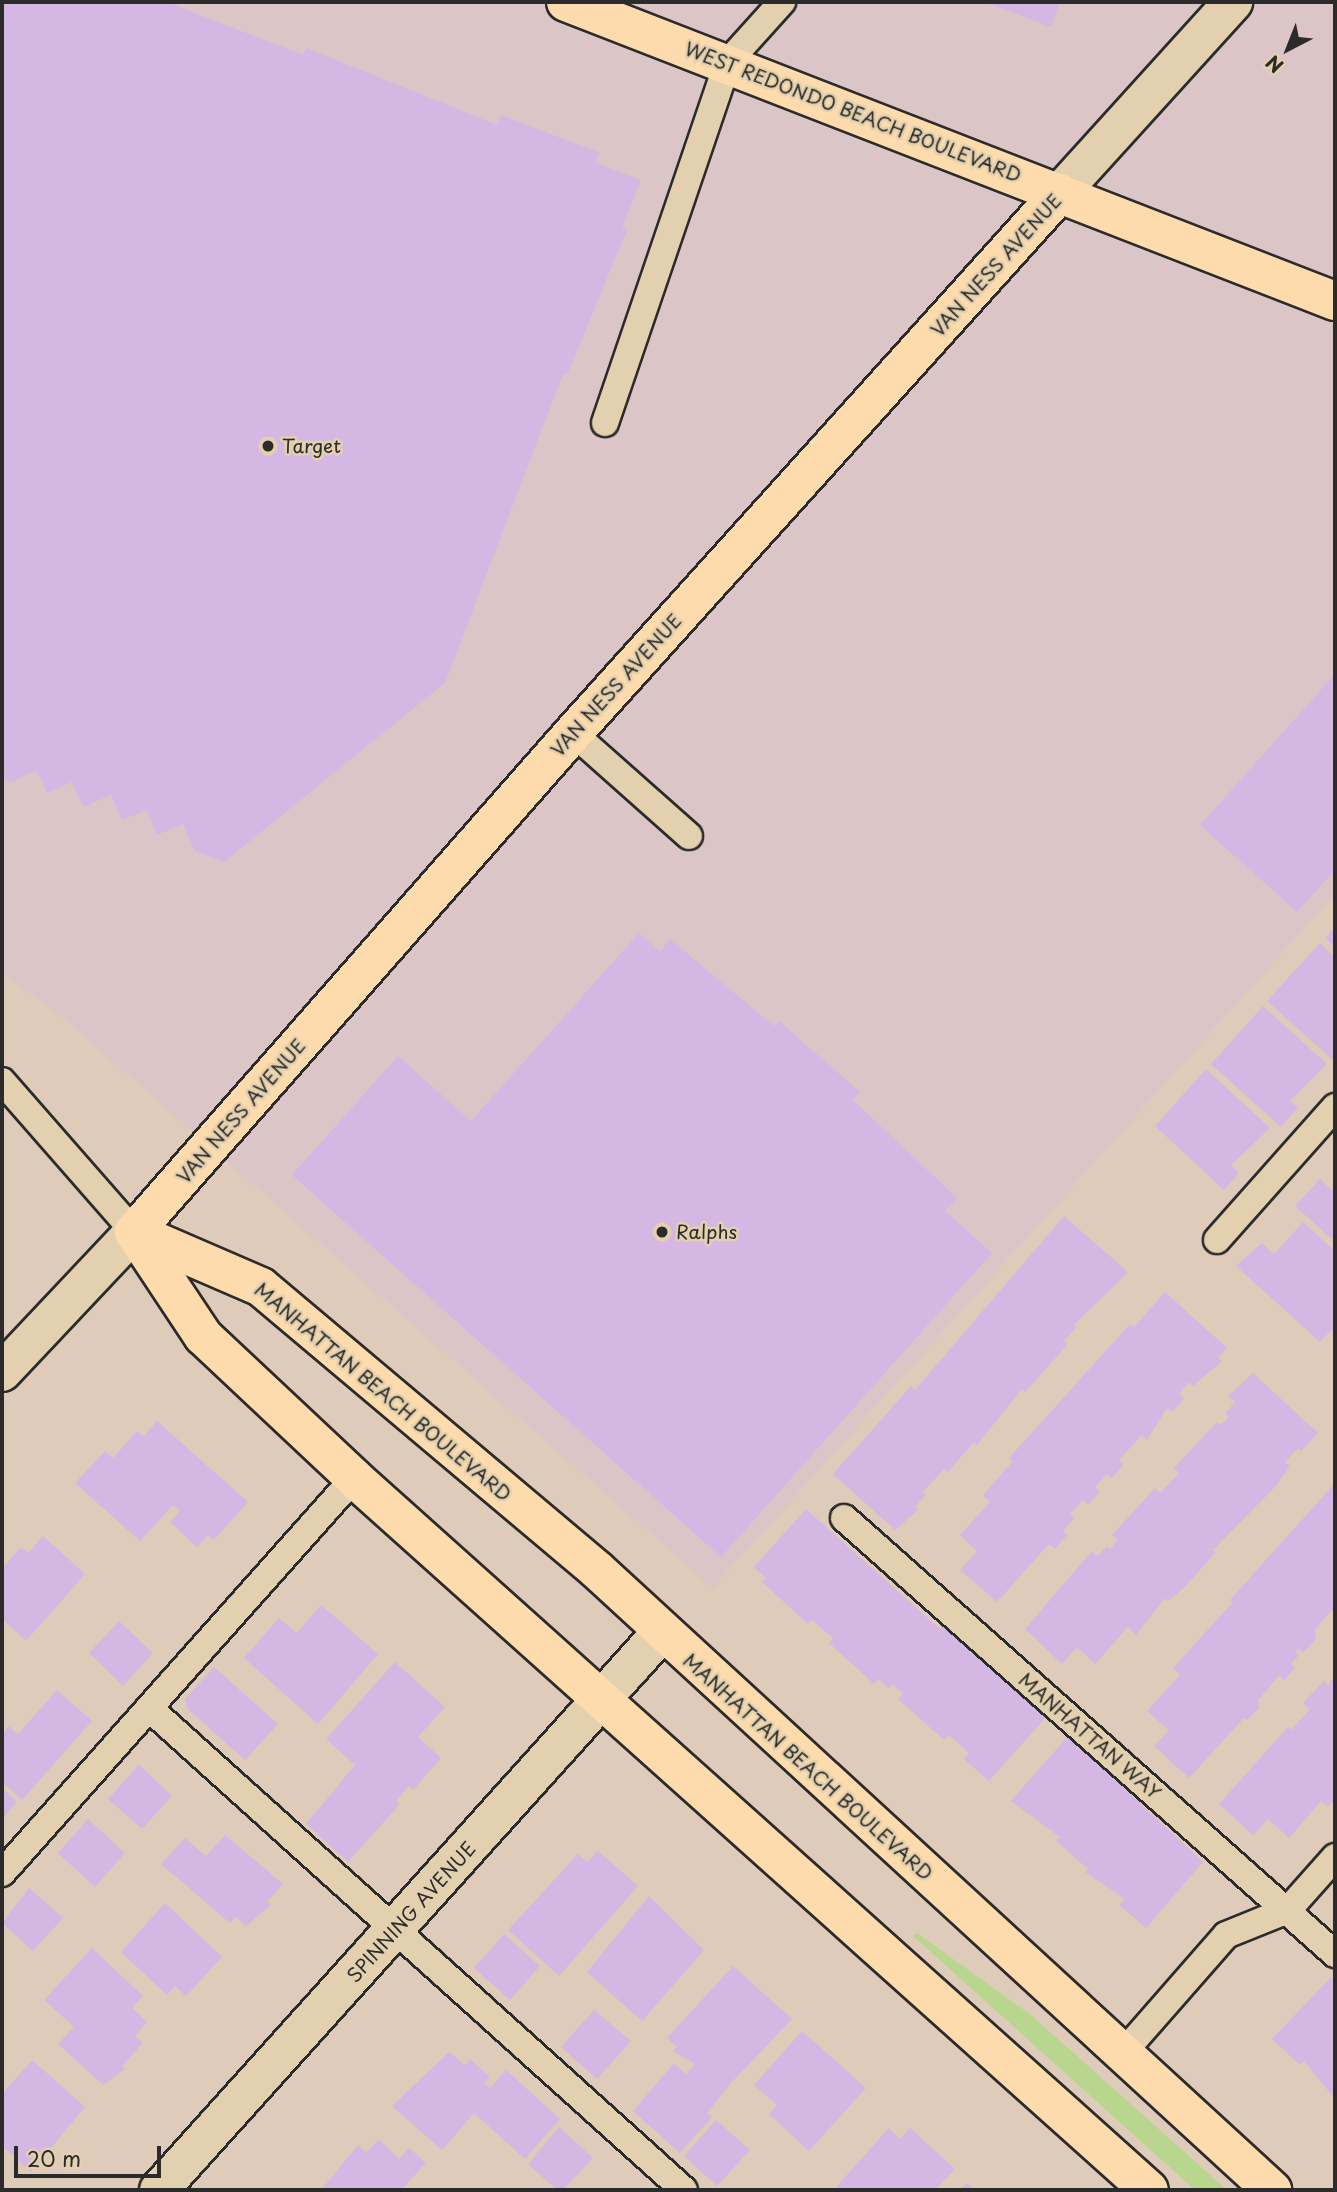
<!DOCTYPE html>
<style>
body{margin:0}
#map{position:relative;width:1337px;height:2192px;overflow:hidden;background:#dfcbb9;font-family:"Playpen Sans",sans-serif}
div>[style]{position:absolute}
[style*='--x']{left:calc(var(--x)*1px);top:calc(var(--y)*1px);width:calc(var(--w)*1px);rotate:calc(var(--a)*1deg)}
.built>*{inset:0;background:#dcc5c6}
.green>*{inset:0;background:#b9d68e}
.building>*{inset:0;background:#d5b7e4}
.roads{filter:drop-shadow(2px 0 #2b2b2b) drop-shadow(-2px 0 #2b2b2b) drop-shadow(0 2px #2b2b2b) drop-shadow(0 -2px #2b2b2b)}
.lane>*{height:26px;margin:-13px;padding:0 13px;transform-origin:13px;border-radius:13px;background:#e2d0ae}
.street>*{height:38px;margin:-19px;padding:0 19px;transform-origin:19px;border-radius:19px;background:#e2d0ae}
.secondary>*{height:38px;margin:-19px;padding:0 19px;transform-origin:19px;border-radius:19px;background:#e2d0ae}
.primary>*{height:38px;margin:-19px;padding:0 19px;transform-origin:19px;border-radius:19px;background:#fddbac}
.dots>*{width:19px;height:19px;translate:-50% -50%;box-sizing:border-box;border:4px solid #e2d0ae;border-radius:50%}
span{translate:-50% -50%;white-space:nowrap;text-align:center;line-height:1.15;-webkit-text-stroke:5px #e2d0ae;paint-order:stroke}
.street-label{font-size:19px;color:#2b2b2b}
.poi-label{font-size:19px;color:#2b2b2b}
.left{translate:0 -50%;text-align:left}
.frame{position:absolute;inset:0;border:4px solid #2b2b2b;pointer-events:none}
.north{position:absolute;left:1253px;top:14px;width:70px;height:70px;-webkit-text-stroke:5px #e2d0ae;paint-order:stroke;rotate:222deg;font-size:19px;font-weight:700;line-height:28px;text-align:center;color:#2b2b2b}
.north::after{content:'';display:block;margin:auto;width:24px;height:32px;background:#2b2b2b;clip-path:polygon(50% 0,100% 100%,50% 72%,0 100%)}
.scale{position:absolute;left:14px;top:2146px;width:147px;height:32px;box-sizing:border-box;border:4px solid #2b2b2b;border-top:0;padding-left:9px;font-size:21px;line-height:24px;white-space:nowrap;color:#2b2b2b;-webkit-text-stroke:5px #e2d0ae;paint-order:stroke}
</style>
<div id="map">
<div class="built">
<i style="clip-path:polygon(2px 2px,1335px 2px,1335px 894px,713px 1588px,69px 1023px,2px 973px)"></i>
</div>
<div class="green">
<i style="clip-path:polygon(917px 1933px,1031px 2015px,1227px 2190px,1195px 2190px,913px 1936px)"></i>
</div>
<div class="building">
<i style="clip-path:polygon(2px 2px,166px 2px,303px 55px,306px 48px,497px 125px,501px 115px,600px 153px,596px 163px,641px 180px,622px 228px,627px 230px,567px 375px,563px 374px,445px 683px,224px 862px,195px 851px,183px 824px,157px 835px,147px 810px,122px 820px,111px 795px,83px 807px,72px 782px,47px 793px,36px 770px,11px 782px,2px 778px)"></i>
<i style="clip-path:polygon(985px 2px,1060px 2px,1051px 27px)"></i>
<i style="clip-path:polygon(1335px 674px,1335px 870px,1297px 912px,1200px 825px)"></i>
<i style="clip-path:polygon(1335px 927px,1335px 947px,1325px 938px)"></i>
<i style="clip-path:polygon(639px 933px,660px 952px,670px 939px,774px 1026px,779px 1021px,860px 1092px,853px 1100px,957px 1198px,945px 1211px,992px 1253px,721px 1557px,292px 1175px,398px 1056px,471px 1121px)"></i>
<i style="clip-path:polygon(1320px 943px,1335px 957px,1335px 1062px,1267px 1001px)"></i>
<i style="clip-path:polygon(1263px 1006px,1327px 1064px,1290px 1101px,1298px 1107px,1281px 1127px,1211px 1064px)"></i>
<i style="clip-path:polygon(1206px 1069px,1270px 1128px,1231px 1165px,1239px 1173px,1224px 1190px,1155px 1126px)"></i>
<i style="clip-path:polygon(1320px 1179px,1335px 1193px,1335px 1242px,1295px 1206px)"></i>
<i style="clip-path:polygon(1064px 1216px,1128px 1272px,1074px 1325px,1077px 1327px,1064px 1341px,1068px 1344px,1025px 1392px,1022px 1389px,977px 1445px,974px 1442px,948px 1472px,944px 1469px,923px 1492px,926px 1494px,915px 1507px,918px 1510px,895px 1530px,833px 1474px,911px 1386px,915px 1390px)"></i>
<i style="clip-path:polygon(1303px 1222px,1335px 1251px,1335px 1326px,1320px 1342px,1236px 1266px,1262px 1243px,1274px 1254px)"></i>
<i style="clip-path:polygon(1165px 1292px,1227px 1348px,1218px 1358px,1222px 1361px,1193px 1386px,1189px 1382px,1179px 1394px,1184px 1399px,1172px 1412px,1167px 1408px,1147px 1440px,1142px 1435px,1119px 1460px,1124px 1464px,1112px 1478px,1107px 1474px,1095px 1487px,1100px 1492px,1088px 1505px,1083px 1500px,1070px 1514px,1074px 1518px,1063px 1531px,1067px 1535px,1055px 1549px,1049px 1544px,997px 1602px,960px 1570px,977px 1551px,960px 1535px,990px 1502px,983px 1495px,1013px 1461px,1009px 1458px,1130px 1324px,1134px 1327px)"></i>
<i style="clip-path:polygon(1253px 1373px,1318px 1433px,1301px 1451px,1298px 1448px,1285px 1462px,1290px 1466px,1276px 1486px,1213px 1550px,1216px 1552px,1184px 1588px,1168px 1601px,1165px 1598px,1136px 1635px,1128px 1627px,1095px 1664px,1077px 1647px,1062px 1664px,1025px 1629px,1092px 1551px,1097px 1556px,1107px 1546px,1110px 1549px,1118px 1540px,1112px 1535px,1155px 1488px,1160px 1493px,1179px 1473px,1174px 1468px,1217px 1422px,1221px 1425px,1229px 1417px,1225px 1414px,1235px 1402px,1228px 1396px)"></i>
<i style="clip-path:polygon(157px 1421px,248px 1502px,214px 1540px,208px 1535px,197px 1547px,170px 1522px,180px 1511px,173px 1505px,140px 1541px,75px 1483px,105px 1451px,113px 1458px,137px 1431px,144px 1436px)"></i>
<i style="clip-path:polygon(1335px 1483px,1335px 1607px,1315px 1629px,1316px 1639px,1303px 1653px,1299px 1649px,1295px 1652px,1299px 1655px,1291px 1664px,1295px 1668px,1284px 1680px,1279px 1676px,1258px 1700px,1259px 1708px,1247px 1720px,1244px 1718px,1189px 1778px,1154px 1746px,1169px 1730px,1147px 1711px,1180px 1675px,1173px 1668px,1233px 1602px,1230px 1600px)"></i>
<i style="clip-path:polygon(806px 1509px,940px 1629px,945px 1625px,1047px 1716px,989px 1781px,964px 1759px,969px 1753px,949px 1735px,944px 1740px,898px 1699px,903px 1694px,893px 1684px,889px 1689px,879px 1679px,874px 1684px,829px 1643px,833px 1638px,812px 1620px,808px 1624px,762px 1582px,766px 1578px,754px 1567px)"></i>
<i style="clip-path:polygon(43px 1536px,85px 1574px,26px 1641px,2px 1619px,2px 1568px,21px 1547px,28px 1553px)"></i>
<i style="clip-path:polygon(321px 1605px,378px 1654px,318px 1724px,244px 1658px,279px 1618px,297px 1633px)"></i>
<i style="clip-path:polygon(119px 1621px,153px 1653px,123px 1686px,89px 1653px)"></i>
<i style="clip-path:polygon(395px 1662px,445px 1707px,418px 1737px,441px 1758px,413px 1790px,409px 1786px,396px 1801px,400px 1804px,348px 1862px,306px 1824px,355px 1765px,326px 1739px)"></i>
<i style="clip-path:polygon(214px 1667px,278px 1724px,245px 1760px,188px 1709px,185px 1699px)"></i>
<i style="clip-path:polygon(1335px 1676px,1335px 1799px,1328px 1807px,1321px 1801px,1289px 1838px,1268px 1819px,1253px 1835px,1219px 1804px,1288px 1727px,1291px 1730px,1310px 1709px,1303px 1703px,1324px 1681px,1328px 1685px)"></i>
<i style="clip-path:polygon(57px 1690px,92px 1721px,22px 1800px,2px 1782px,2px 1735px,9px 1726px,18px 1734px)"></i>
<i style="clip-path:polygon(1068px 1736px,1203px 1862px,1146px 1928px,1119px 1905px,1125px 1899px,1085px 1872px,1088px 1869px,1056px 1841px,1060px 1837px,1011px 1801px)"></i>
<i style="clip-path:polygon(139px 1765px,172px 1796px,142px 1829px,108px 1799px)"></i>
<i style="clip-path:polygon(2px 1788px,17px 1802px,2px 1819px)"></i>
<i style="clip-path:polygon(88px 1819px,125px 1853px,95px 1887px,58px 1853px)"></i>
<i style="clip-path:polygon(225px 1835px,283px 1884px,267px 1902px,271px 1905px,246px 1926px,236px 1917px,230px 1923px,161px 1864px,185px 1838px,206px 1856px)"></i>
<i style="clip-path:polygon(598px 1851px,638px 1886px,559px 1976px,508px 1930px,578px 1854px,587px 1862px)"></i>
<i style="clip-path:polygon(29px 1888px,63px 1918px,33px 1951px,2px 1923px)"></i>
<i style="clip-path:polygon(649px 1896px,704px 1950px,642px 2021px,587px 1972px)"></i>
<i style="clip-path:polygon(165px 1903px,222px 1957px,186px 1996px,175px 1986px,167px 1995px,121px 1952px)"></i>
<i style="clip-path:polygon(504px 1934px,540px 1966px,510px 2000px,474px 1968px)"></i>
<i style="clip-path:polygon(92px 1948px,143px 1996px,132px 2008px,147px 2022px,135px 2036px,143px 2043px,122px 2066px,125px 2069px,103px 2085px,58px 2044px,74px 2027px,44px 2000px)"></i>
<i style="clip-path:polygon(733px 1966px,792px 2019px,731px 2083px,707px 2113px,712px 2117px,680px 2153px,633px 2111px,674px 2063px,686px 2074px,695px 2064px,673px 2051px,677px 2047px,667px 2038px)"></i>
<i style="clip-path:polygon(1331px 1977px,1335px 1981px,1335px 2099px,1304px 2061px,1300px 2065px,1272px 2039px)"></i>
<i style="clip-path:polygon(594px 2010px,631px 2041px,597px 2079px,561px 2047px)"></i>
<i style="clip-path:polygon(802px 2031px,866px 2088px,809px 2151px,769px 2114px,777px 2105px,754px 2085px)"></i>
<i style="clip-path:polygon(449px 2052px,465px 2065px,470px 2059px,490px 2077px,484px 2083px,490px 2088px,506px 2070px,560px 2119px,525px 2159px,474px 2113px,442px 2150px,392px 2106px)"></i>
<i style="clip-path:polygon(32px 2060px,85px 2107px,31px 2172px,2px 2146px,2px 2094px)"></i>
<i style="clip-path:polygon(716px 2120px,750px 2150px,717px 2186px,684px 2156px)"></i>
<i style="clip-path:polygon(559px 2127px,593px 2158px,563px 2190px,557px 2190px,528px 2164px)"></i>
<i style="clip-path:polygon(889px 2128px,900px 2139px,910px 2128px,955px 2169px,935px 2190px,840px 2190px,836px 2187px)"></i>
<i style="clip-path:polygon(379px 2139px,399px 2159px,409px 2148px,426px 2163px,401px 2190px,321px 2190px,358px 2145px,366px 2153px)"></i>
<i style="clip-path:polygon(967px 2183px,975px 2190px,960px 2190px)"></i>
</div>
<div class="roads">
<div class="lane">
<i style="--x:605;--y:423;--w:381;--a:-71.2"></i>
<i style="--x:728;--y:62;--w:81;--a:-48"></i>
<i style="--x:573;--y:733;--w:155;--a:41.6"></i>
<i style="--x:2;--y:1081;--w:201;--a:48.8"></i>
<i style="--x:1217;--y:1240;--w:178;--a:-48.4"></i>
<i style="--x:844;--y:1518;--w:657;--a:41.6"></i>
<i style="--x:149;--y:1708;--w:720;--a:42.02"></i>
<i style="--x:2;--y:1873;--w:529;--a:-48.29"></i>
<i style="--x:1122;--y:2054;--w:158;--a:-48.8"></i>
<i style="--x:1226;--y:1935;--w:67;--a:-22"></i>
<i style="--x:1288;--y:1910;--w:71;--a:-48.4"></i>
</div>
<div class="street">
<i style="--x:159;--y:2190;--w:750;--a:-47.97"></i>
</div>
<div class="secondary">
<i style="--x:1060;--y:193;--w:258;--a:-47.8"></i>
<i style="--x:2;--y:1372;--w:192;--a:-46.7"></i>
</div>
<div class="primary">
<i style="--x:566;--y:2;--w:825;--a:21.25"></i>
<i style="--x:134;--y:1232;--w:138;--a:23.4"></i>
<i style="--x:261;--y:1287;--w:439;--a:40.1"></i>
<i style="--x:597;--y:1570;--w:917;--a:42.57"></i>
<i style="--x:134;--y:1232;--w:125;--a:56.4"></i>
<i style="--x:203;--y:1336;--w:207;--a:43.2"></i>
<i style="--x:354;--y:1478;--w:1067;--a:41.85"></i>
<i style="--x:134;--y:1232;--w:665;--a:-48.66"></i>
<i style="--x:573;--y:733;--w:727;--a:-47.95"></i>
</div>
</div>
<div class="dots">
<i style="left:268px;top:446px;background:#2b2b2b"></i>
<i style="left:662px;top:1232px;background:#2b2b2b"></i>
</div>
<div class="street-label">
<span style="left:853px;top:112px;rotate:21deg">WEST REDONDO BEACH BOULEVARD</span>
<span style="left:996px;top:265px;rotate:-48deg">VAN NESS AVENUE</span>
<span style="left:616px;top:685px;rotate:-48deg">VAN NESS AVENUE</span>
<span style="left:241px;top:1111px;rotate:-49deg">VAN NESS AVENUE</span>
<span style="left:383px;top:1392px;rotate:40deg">MANHATTAN BEACH BOULEVARD</span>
<span style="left:1090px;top:1736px;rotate:41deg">MANHATTAN WAY</span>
<span style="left:808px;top:1767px;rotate:42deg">MANHATTAN BEACH BOULEVARD</span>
<span style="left:411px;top:1912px;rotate:-48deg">SPINNING AVENUE</span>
</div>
<div class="poi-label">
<span class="left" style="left:282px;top:446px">Target</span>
<span class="left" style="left:676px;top:1232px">Ralphs</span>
</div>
<div class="frame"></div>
<div class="north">N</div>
<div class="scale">20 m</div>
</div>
